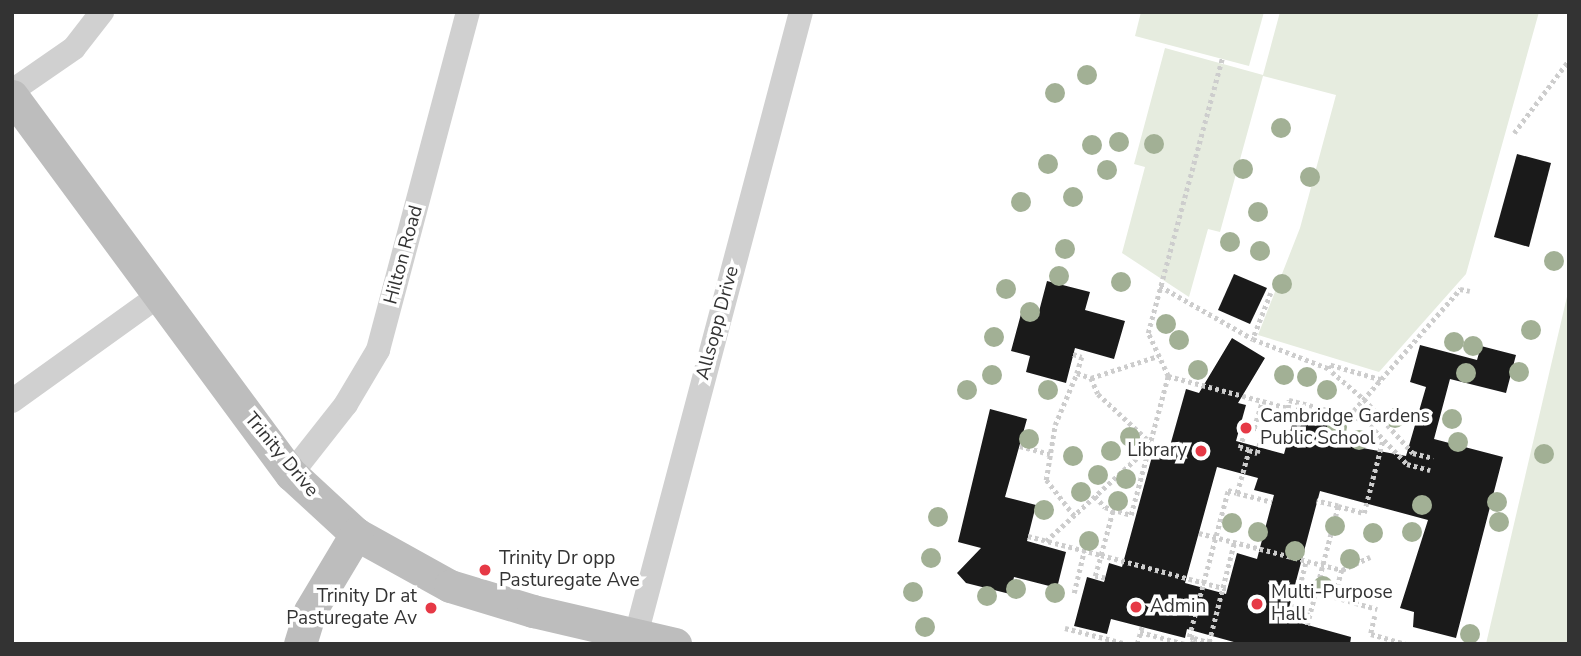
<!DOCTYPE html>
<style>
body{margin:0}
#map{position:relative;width:1581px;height:656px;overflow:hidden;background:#fff;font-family:"Nunito Sans",sans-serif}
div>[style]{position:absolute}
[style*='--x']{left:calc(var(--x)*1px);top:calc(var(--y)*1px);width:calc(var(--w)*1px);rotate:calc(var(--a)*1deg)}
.green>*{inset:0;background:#e6ecdf}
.building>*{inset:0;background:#1a1a1a}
.path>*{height:4.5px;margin-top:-2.25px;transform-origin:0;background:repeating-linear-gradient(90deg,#cdcdcd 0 3.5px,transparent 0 7px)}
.street>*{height:24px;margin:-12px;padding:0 12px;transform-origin:12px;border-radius:12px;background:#d0d0d0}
.secondary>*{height:33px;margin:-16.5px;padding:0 16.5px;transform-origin:16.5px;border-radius:16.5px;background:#bdbdbd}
.trees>*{width:20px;height:20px;margin:-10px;border-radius:50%;background:#a2b095}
.dots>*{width:19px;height:19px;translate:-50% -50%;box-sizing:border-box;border:4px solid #fff;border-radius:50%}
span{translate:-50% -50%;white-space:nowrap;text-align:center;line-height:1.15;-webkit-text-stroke:7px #fff;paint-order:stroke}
.street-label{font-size:19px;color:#333}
.poi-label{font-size:19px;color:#333}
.left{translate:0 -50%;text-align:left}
.right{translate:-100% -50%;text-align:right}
.frame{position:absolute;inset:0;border:14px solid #333;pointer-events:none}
</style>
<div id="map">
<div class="green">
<i style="clip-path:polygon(1141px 12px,1264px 12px,1249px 66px,1135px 36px)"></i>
<i style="clip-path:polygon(1280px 12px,1539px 12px,1466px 274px,1379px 372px,1258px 335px,1300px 228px,1336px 95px,1263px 76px,1220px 232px,1208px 229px,1189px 297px,1122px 253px,1145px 167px,1134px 164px,1165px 48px,1263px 75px)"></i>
<i style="clip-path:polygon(1569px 288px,1569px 644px,1486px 644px)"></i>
</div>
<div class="building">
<i style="clip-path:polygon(1517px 154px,1551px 163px,1529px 247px,1494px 237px)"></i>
<i style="clip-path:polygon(1234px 274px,1267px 288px,1250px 324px,1218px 310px)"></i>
<i style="clip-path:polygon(1047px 281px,1090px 292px,1085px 310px,1125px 321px,1114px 359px,1075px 348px,1066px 383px,1026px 372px,1030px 356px,1011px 351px,1021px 314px,1037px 319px)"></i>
<i style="clip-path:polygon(evenodd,1232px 338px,1265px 358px,1238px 403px,1246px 405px,1236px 441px,1284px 454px,1297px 407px,1337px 418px,1330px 442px,1406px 456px,1426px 387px,1410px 382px,1420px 345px,1477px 360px,1481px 346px,1516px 355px,1506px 393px,1450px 379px,1434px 439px,1503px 457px,1456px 638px,1413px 627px,1414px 612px,1400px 608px,1428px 520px,1320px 491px,1286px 619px,1351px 637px,1350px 644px,1241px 644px,1187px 629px,1185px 638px,1111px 619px,1107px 634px,1074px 626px,1087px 577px,1104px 582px,1109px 563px,1122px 567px,1154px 449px,1168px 453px,1186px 389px,1199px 393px,1232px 338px,1217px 467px,1258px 478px,1254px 490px,1274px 495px,1257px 559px,1237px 553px,1226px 594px,1185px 583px,1217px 467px)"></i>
<i style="clip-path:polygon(990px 409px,1027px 419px,1005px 497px,1036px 505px,1027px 541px,1066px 552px,1057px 588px,1014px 577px,1010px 594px,966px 583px,957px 573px,981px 548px,958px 542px)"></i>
</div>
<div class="path">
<i style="--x:1514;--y:133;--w:91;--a:-53"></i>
<i style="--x:1160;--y:286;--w:107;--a:29.7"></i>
<i style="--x:1271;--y:293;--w:49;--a:111.4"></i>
<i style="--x:1253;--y:339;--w:83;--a:21.3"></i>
<i style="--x:1073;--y:354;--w:9;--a:18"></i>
<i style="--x:1082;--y:357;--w:17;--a:107"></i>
<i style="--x:1168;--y:376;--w:47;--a:-114.9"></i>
<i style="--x:1148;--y:333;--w:284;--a:-74.9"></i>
<i style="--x:1091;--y:378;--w:71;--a:-18.2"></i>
<i style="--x:1381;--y:380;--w:53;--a:-163.6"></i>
<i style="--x:1330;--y:365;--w:7;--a:74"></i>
<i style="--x:1332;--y:372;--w:42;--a:40.2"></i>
<i style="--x:1364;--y:399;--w:73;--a:47.8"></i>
<i style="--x:1413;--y:453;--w:21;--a:14"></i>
<i style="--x:1349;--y:416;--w:169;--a:-48.8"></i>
<i style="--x:1460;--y:289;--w:10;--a:11"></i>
<i style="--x:1020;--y:446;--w:31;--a:15"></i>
<i style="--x:1249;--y:450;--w:9;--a:-167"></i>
<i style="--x:1240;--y:448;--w:23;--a:-75"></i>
<i style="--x:1246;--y:426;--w:8;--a:14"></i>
<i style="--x:1237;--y:493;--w:36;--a:14"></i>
<i style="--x:1095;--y:496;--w:15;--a:48"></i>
<i style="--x:1105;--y:507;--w:27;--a:17"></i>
<i style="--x:1131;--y:515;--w:144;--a:-75.1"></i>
<i style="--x:1168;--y:376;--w:124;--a:14.9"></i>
<i style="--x:1288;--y:408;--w:8;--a:-83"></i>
<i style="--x:1289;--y:400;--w:79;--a:14.7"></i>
<i style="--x:1365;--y:420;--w:61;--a:46.3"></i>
<i style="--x:1407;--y:464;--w:24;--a:15"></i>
<i style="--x:1338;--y:506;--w:27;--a:15"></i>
<i style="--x:1364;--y:513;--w:76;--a:-75.6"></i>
<i style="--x:1074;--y:516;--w:46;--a:-127.9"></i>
<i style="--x:1046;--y:480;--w:56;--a:-80.7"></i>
<i style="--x:1055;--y:425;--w:56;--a:-67.1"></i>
<i style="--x:1077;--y:373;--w:15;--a:20"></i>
<i style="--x:1091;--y:378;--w:17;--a:66"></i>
<i style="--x:1098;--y:394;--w:71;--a:42.7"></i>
<i style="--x:1199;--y:533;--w:148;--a:14.5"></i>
<i style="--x:1342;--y:570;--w:31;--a:-25"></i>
<i style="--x:1028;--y:536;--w:75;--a:14.6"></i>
<i style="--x:1101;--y:555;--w:47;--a:-75.1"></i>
<i style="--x:1046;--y:541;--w:139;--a:-42.4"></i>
<i style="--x:1342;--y:570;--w:28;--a:105"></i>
<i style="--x:1335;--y:597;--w:44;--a:15.9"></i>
<i style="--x:1105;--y:578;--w:10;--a:-169"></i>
<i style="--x:1095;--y:576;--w:22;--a:-74"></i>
<i style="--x:1101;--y:555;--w:131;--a:15.1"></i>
<i style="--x:1074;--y:593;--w:43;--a:-76.6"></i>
<i style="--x:1293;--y:611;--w:17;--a:13"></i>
<i style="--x:1375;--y:616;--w:18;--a:103"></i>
<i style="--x:1371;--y:634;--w:37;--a:16"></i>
<i style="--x:1291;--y:621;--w:62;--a:-76"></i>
<i style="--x:1307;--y:625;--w:123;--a:-75.4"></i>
<i style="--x:1338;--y:506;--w:22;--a:-167"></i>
<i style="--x:1065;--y:628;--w:64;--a:14.5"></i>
<i style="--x:1140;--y:632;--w:47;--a:14.9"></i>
<i style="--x:1194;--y:638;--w:5;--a:-169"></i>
<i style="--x:1189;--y:637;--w:152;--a:-75.1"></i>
<i style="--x:1228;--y:490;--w:9;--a:18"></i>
<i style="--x:1237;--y:493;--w:45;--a:-74.4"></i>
<i style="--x:1249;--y:450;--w:9;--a:21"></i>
<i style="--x:1257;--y:453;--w:23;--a:-75"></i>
<i style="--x:1263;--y:431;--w:9;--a:-162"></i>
<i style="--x:1254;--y:428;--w:28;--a:-73"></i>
<i style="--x:1209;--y:642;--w:102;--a:-75.8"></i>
<i style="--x:1137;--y:644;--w:18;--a:-74"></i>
<i style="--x:1192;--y:644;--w:6;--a:-72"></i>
<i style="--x:1194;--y:638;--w:22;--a:16"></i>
</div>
<div class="street">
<i style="--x:12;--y:91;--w:75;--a:-34.7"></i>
<i style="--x:74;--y:48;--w:46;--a:-52.1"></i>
<i style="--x:12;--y:401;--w:180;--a:-35.7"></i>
<i style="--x:291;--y:474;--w:89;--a:-51.8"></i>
<i style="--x:346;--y:404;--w:63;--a:-59.3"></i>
<i style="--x:378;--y:350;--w:350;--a:-75.1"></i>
<i style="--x:636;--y:635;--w:644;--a:-75.17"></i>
</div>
<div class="secondary">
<i style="--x:12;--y:96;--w:470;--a:53.6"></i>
<i style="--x:291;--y:474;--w:88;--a:42.7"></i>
<i style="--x:356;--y:534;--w:107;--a:29"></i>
<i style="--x:450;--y:586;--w:87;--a:16.8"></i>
<i style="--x:533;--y:611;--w:146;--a:13.1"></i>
<i style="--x:300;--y:644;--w:34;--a:-73"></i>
<i style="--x:310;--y:611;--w:90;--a:-59.1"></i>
</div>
<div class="trees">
<i style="left:1087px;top:75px"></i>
<i style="left:1055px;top:93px"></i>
<i style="left:1281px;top:128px"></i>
<i style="left:1119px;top:142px"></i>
<i style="left:1154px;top:144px"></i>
<i style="left:1092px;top:145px"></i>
<i style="left:1048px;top:164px"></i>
<i style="left:1243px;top:169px"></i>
<i style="left:1107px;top:170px"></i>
<i style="left:1310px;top:177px"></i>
<i style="left:1073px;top:197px"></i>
<i style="left:1021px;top:202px"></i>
<i style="left:1258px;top:212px"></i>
<i style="left:1230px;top:242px"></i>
<i style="left:1065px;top:249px"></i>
<i style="left:1260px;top:251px"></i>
<i style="left:1554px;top:261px"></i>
<i style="left:1059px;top:276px"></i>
<i style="left:1121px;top:282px"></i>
<i style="left:1282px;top:284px"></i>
<i style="left:1006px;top:289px"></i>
<i style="left:1030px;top:312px"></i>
<i style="left:1166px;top:324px"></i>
<i style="left:1531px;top:330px"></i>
<i style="left:994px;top:337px"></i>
<i style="left:1179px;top:340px"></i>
<i style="left:1454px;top:342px"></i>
<i style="left:1473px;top:346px"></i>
<i style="left:1198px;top:370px"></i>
<i style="left:1519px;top:372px"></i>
<i style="left:1466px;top:373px"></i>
<i style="left:992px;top:375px"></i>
<i style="left:1284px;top:375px"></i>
<i style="left:1307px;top:377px"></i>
<i style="left:967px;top:390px"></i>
<i style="left:1048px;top:390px"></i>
<i style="left:1327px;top:390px"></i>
<i style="left:1395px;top:418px"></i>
<i style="left:1452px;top:419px"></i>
<i style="left:1337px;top:427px"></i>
<i style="left:1130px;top:437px"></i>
<i style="left:1029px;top:439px"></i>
<i style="left:1359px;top:440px"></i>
<i style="left:1458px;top:442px"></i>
<i style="left:1111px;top:451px"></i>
<i style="left:1544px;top:454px"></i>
<i style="left:1073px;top:456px"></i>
<i style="left:1098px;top:475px"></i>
<i style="left:1126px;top:479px"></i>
<i style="left:1081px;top:492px"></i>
<i style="left:1118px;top:501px"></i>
<i style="left:1497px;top:502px"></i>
<i style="left:1422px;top:505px"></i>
<i style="left:1044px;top:510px"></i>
<i style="left:938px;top:517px"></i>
<i style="left:1499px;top:522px"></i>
<i style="left:1232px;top:523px"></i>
<i style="left:1335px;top:526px"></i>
<i style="left:1258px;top:532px"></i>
<i style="left:1412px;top:532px"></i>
<i style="left:1373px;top:533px"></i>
<i style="left:1089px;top:541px"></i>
<i style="left:1295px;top:551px"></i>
<i style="left:931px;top:558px"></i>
<i style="left:1350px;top:559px"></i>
<i style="left:1323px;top:586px"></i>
<i style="left:1016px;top:589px"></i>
<i style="left:913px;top:592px"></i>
<i style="left:1055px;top:593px"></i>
<i style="left:987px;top:596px"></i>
<i style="left:925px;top:627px"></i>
<i style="left:1470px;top:634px"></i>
</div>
<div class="dots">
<i style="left:1246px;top:428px;background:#e63946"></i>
<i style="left:1201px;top:451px;background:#e63946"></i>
<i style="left:485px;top:570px;background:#e63946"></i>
<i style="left:1257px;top:604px;background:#e63946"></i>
<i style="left:1136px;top:607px;background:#e63946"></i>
<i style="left:431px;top:608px;background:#e63946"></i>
</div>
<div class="street-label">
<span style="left:404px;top:255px;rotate:-75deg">Hilton Road</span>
<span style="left:718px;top:323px;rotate:-75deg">Allsopp Drive</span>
<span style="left:281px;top:455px;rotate:50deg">Trinity Drive</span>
</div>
<div class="poi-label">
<span class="left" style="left:1260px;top:428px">Cambridge Gardens<br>Public School</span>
<span class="right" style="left:1187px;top:451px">Library</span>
<span class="left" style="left:499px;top:570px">Trinity Dr opp<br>Pasturegate Ave</span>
<span class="left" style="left:1271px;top:604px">Multi-Purpose<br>Hall</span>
<span class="right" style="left:417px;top:608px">Trinity Dr at<br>Pasturegate Av</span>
<span class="left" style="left:1150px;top:607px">Admin</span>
</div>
<div class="frame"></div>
</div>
